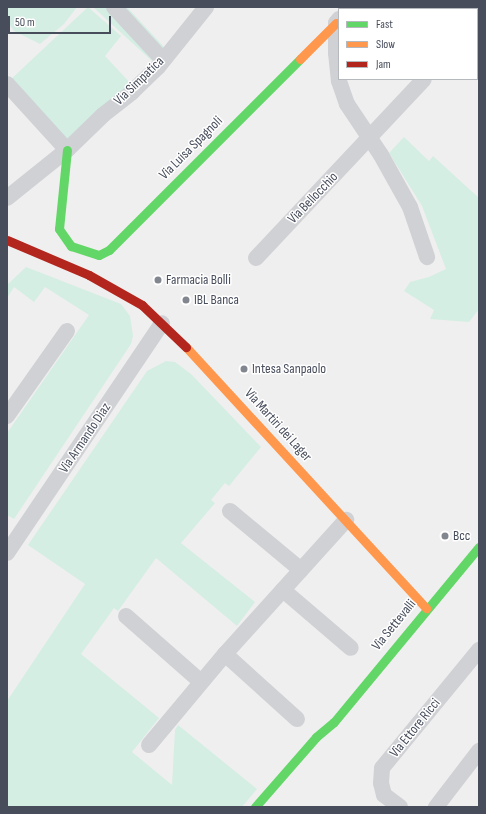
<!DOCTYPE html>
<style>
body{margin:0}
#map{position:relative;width:486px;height:814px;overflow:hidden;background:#f0efef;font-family:"Sofia Sans Condensed",sans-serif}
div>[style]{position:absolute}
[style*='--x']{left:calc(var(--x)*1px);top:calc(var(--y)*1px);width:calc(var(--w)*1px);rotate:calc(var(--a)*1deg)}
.green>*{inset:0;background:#d4eee3}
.street>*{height:16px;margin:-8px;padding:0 8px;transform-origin:8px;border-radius:8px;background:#d0d1d5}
.fast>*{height:9px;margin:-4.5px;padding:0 4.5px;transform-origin:4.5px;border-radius:4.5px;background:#63d668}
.slow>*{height:9px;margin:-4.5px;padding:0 4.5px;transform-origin:4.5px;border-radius:4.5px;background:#ff974d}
.jam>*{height:9px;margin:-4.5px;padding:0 4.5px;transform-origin:4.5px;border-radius:4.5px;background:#b3261e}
.dots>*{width:11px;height:11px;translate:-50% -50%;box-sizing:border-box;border:2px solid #fff;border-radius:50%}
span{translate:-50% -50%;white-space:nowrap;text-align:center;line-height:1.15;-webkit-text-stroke:3px #fff;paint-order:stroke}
.street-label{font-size:14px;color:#474d5b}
.poi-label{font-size:14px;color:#474d5b}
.left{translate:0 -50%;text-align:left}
.frame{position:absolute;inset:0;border:8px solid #474d5b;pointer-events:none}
.legend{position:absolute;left:338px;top:8px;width:140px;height:72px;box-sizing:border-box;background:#fff;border:1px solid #b5b8bd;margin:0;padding:5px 7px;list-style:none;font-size:12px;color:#474d5b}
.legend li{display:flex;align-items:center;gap:8px;height:20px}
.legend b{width:20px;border:1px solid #b5b8bd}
.scale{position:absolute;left:8px;top:16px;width:103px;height:18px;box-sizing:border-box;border:2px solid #474d5b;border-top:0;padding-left:5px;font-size:12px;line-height:14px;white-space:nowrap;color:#474d5b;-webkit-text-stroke:3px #fff;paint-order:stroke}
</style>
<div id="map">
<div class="green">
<i style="clip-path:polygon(7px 7px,77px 7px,64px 24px,40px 44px,14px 31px,7px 21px)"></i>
<i style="clip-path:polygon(88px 7px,121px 36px,105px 56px,133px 86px,69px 145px,9px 81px)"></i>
<i style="clip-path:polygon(93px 7px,127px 7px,165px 48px,152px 61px)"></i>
<i style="clip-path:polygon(404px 137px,429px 161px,433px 156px,479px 198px,479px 309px,469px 322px,430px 319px,434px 310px,404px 291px,410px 282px,429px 277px,446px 269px,422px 206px,389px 153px)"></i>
<i style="clip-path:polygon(26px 267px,121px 304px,130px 316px,133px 336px,131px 344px,14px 519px,7px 515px,7px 433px,89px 315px,45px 287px,34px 302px,14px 287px,7px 298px,7px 285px)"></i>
<i style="clip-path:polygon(166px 361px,175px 362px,191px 374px,261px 447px,229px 486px,225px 483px,211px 500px,215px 503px,181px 543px,255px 602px,237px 626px,156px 558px,118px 611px,114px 608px,81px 654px,159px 718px,132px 752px,172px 785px,175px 730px,178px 725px,257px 789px,242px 807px,7px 807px,7px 701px,85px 584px,28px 545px,147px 371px)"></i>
</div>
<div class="street">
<i style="--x:114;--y:7;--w:72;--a:47.2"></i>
<i style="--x:349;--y:9;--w:3;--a:-45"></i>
<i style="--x:339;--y:19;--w:5;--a:127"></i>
<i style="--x:336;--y:23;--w:30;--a:90"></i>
<i style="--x:336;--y:53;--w:28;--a:84"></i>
<i style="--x:339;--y:81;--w:24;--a:71"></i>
<i style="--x:347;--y:104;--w:61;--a:56.3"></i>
<i style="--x:381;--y:155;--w:60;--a:60.9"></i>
<i style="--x:410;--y:207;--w:53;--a:71.2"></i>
<i style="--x:7;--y:84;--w:89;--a:47.7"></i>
<i style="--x:7;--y:198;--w:77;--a:-38.7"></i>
<i style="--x:67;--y:150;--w:50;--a:-44.2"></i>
<i style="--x:103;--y:115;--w:37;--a:-38"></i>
<i style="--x:132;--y:92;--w:36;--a:-44"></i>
<i style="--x:158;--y:67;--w:77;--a:-51.3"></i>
<i style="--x:256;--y:258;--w:245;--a:-46.8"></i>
<i style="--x:7;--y:416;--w:104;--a:-54.8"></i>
<i style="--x:230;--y:511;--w:92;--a:39.7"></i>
<i style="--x:7;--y:553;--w:277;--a:-56"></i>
<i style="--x:283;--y:590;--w:89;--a:40.5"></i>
<i style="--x:126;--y:616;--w:100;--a:41.3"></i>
<i style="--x:225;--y:654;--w:97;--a:42.1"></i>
<i style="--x:149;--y:745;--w:119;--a:-50.1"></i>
<i style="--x:225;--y:654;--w:181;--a:-47.9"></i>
<i style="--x:400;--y:807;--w:20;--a:-143"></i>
<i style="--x:384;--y:795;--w:12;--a:-104"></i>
<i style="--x:381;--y:783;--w:15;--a:-86"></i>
<i style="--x:382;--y:768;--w:153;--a:-50.6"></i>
<i style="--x:436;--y:807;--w:71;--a:-52.5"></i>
</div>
<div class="fast">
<i style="--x:67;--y:150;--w:79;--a:95.8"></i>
<i style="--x:59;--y:229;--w:21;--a:55"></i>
<i style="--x:71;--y:246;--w:29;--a:18"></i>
<i style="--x:99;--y:255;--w:11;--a:-27"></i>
<i style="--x:109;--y:250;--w:270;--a:-45"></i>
<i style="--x:255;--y:807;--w:93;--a:-48.9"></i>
<i style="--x:316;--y:737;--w:23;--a:-40"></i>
<i style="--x:334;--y:722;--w:227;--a:-50.4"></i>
</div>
<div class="slow">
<i style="--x:300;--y:59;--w:51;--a:-45"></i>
<i style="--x:186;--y:347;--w:355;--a:47.4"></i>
</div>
<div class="jam">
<i style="--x:7;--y:240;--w:89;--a:23.1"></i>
<i style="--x:89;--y:275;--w:61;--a:29.5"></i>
<i style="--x:142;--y:305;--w:61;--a:43.7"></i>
</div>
<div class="dots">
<i style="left:158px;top:280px;background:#82868f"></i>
<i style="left:186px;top:300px;background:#82868f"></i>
<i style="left:244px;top:369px;background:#82868f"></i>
<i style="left:445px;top:536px;background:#82868f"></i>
</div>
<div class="street-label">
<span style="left:139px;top:81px;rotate:-44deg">Via Simpatica</span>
<span style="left:191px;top:148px;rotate:-45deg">Via Luisa Spagnoli</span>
<span style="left:313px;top:198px;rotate:-46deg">Via Bellocchio</span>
<span style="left:278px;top:425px;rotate:48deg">Via Martiri dei Lager</span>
<span style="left:85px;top:438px;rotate:-56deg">Via Armando Diaz</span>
<span style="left:394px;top:625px;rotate:-51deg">Via Settevalli</span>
<span style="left:415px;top:728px;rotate:-51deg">Via Ettore Ricci</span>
</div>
<div class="poi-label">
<span class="left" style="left:166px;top:280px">Farmacia Bolli</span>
<span class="left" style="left:194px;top:300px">IBL Banca</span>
<span class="left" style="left:252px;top:369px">Intesa Sanpaolo</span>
<span class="left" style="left:453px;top:536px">Bcc</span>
</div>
<div class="frame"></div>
<ul class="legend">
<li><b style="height:5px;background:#63d668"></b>Fast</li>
<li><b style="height:5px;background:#ff974d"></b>Slow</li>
<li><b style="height:5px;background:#b3261e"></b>Jam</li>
</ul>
<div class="scale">50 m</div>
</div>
